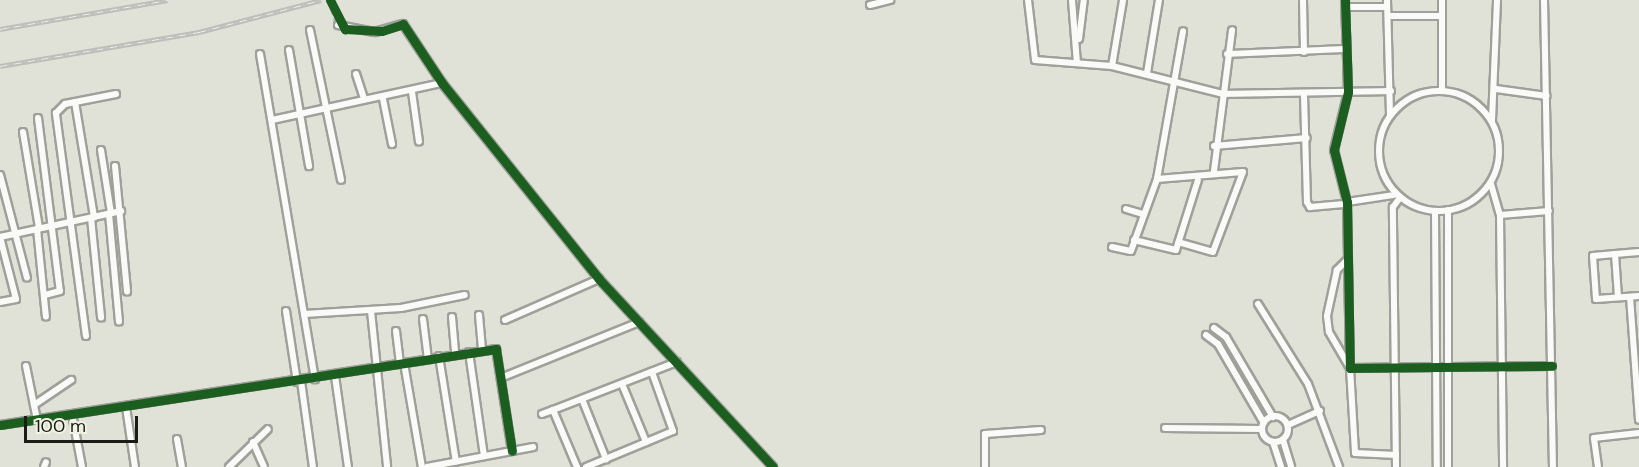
<!DOCTYPE html>
<style>
body{margin:0}
#map{position:relative;width:1639px;height:467px;overflow:hidden;background:#e0e2d8;font-family:"DM Sans",sans-serif}
div>[style]{position:absolute}
[style*='--x']{left:calc(var(--x)*1px);top:calc(var(--y)*1px);width:calc(var(--w)*1px);rotate:calc(var(--a)*1deg)}
.minor-tunnel>*{height:6px;margin-top:-3px;transform-origin:0;background:repeating-linear-gradient(90deg,#b9bab1 0 6px,transparent 0 9px)}
.roads{filter:drop-shadow(2px 0 #9fa099) drop-shadow(-2px 0 #9fa099) drop-shadow(0 2px #9fa099) drop-shadow(0 -2px #9fa099)}
.minor>*{height:6px;margin:-3px;padding:0 3px;transform-origin:3px;border-radius:3px;background:#fafbf9}
.minor>.ring{margin:-3px;padding:0;box-sizing:content-box;background:none;border:6px solid #fafbf9;border-radius:50%}
.rail>*{height:4.5px;margin-top:-2.25px;transform-origin:0;background:repeating-linear-gradient(90deg,#f1f3e2 0 7px,#bdbdbb 0 14px);box-sizing:border-box;border-block:2px solid #bdbdbb}
.cycleway>*{height:9px;margin:-4.5px;padding:0 4.5px;transform-origin:4.5px;border-radius:4.5px;background:#1b5e20}
span{translate:-50% -50%;white-space:nowrap;text-align:center;line-height:1.15;-webkit-text-stroke:6px #f1f3e2;paint-order:stroke}
.scale{position:absolute;left:24px;top:416px;width:114px;height:27px;box-sizing:border-box;border:3px solid #1b1c16;border-top:0;padding-left:8px;font-size:18px;line-height:21px;white-space:nowrap;color:#1b1c16;-webkit-text-stroke:4px #f1f3e2;paint-order:stroke}
</style>
<div id="map">
<div class="minor-tunnel">
<i style="--x:330;--y:0;--w:26;--a:72"></i>
</div>
<div class="roads">
<div class="minor">
<i style="--x:1028;--y:0;--w:60;--a:83.3"></i>
<i style="--x:1035;--y:60;--w:77;--a:4.5"></i>
<i style="--x:1112;--y:66;--w:114;--a:14.2"></i>
<i style="--x:1223;--y:94;--w:168;--a:-1"></i>
<i style="--x:1072;--y:0;--w:63;--a:85.5"></i>
<i style="--x:1303;--y:0;--w:52;--a:88.9"></i>
<i style="--x:1345;--y:0;--w:92;--a:88.1"></i>
<i style="--x:1348;--y:92;--w:60;--a:103.6"></i>
<i style="--x:1334;--y:150;--w:54;--a:76"></i>
<i style="--x:1347;--y:202;--w:166;--a:89"></i>
<i style="--x:1350;--y:368;--w:202;--a:-0.6"></i>
<i style="--x:1387;--y:0;--w:115;--a:88.5"></i>
<i style="--x:1442;--y:0;--w:90;--a:90"></i>
<i style="--x:1544;--y:0;--w:467;--a:88.9"></i>
<i style="--x:870;--y:5;--w:21;--a:-14"></i>
<i style="--x:1345;--y:7;--w:42;--a:0"></i>
<i style="--x:1388;--y:16;--w:54;--a:0"></i>
<i style="--x:338;--y:25;--w:38;--a:11"></i>
<i style="--x:375;--y:32;--w:29;--a:-16"></i>
<i style="--x:403;--y:24;--w:71;--a:56.5"></i>
<i style="--x:442;--y:83;--w:251;--a:51.3"></i>
<i style="--x:599;--y:279;--w:256;--a:47.2"></i>
<i style="--x:310;--y:30;--w:153;--a:78.3"></i>
<i style="--x:1079;--y:39;--w:39;--a:-83"></i>
<i style="--x:289;--y:50;--w:118;--a:80.2"></i>
<i style="--x:260;--y:54;--w:330;--a:80.4"></i>
<i style="--x:1227;--y:54;--w:120;--a:-2.4"></i>
<i style="--x:1112;--y:66;--w:67;--a:-80.5"></i>
<i style="--x:1147;--y:73;--w:74;--a:-80.7"></i>
<i style="--x:356;--y:74;--w:25;--a:72"></i>
<i style="--x:1496;--y:89;--w:51;--a:7.8"></i>
<i class="ring" style="left:1379px;top:91px;width:114px;height:114px"></i>
<i style="--x:412;--y:92;--w:50;--a:82"></i>
<i style="--x:1304;--y:95;--w:107;--a:88.4"></i>
<i style="--x:1307;--y:202;--w:6;--a:59"></i>
<i style="--x:1310;--y:207;--w:37;--a:-5"></i>
<i style="--x:383;--y:99;--w:46;--a:78.7"></i>
<i style="--x:75;--y:102;--w:117;--a:80.6"></i>
<i style="--x:38;--y:118;--w:174;--a:82.8"></i>
<i style="--x:60;--y:291;--w:16;--a:165"></i>
<i style="--x:272;--y:120;--w:174;--a:-12.3"></i>
<i style="--x:1492;--y:120;--w:120;--a:-87.6"></i>
<i style="--x:23;--y:132;--w:97;--a:80.5"></i>
<i style="--x:1214;--y:146;--w:93;--a:-4.9"></i>
<i style="--x:101;--y:150;--w:64;--a:81"></i>
<i style="--x:115;--y:166;--w:126;--a:84.5"></i>
<i style="--x:1214;--y:171;--w:142;--a:-82.7"></i>
<i style="--x:0;--y:175;--w:106;--a:75.3"></i>
<i style="--x:1157;--y:179;--w:86;--a:-4.7"></i>
<i style="--x:1243;--y:172;--w:85;--a:110.6"></i>
<i style="--x:1213;--y:252;--w:36;--a:-164"></i>
<i style="--x:1491;--y:184;--w:32;--a:74"></i>
<i style="--x:1500;--y:215;--w:252;--a:89.3"></i>
<i style="--x:1347;--y:202;--w:48;--a:-8.5"></i>
<i style="--x:1126;--y:209;--w:17;--a:17"></i>
<i style="--x:1448;--y:210;--w:257;--a:90"></i>
<i style="--x:1435;--y:211;--w:256;--a:89.6"></i>
<i style="--x:109;--y:214;--w:108;--a:84.7"></i>
<i style="--x:1500;--y:215;--w:49;--a:-4.7"></i>
<i style="--x:91;--y:218;--w:100;--a:84.2"></i>
<i style="--x:37;--y:229;--w:88;--a:84.2"></i>
<i style="--x:0;--y:237;--w:124;--a:-12.1"></i>
<i style="--x:0;--y:237;--w:64;--a:75.5"></i>
<i style="--x:16;--y:299;--w:16;--a:169"></i>
<i style="--x:1134;--y:240;--w:43;--a:13.4"></i>
<i style="--x:1176;--y:250;--w:73;--a:-72.6"></i>
<i style="--x:1112;--y:247;--w:19;--a:12"></i>
<i style="--x:1131;--y:251;--w:77;--a:-70.1"></i>
<i style="--x:1157;--y:179;--w:150;--a:-80"></i>
<i style="--x:1615;--y:254;--w:22;--a:175"></i>
<i style="--x:1593;--y:256;--w:43;--a:86"></i>
<i style="--x:1596;--y:299;--w:43;--a:-4"></i>
<i style="--x:1348;--y:259;--w:16;--a:135"></i>
<i style="--x:1337;--y:270;--w:47;--a:102.3"></i>
<i style="--x:1327;--y:316;--w:16;--a:83"></i>
<i style="--x:1329;--y:332;--w:42;--a:59.7"></i>
<i style="--x:1350;--y:368;--w:85;--a:86.6"></i>
<i style="--x:1355;--y:453;--w:41;--a:2.8"></i>
<i style="--x:1618;--y:297;--w:43;--a:-94"></i>
<i style="--x:1615;--y:254;--w:24;--a:-5"></i>
<i style="--x:1630;--y:297;--w:123;--a:85.8"></i>
<i style="--x:1258;--y:304;--w:94;--a:58"></i>
<i style="--x:1308;--y:384;--w:89;--a:69.5"></i>
<i style="--x:286;--y:311;--w:72;--a:81.2"></i>
<i style="--x:371;--y:311;--w:157;--a:84.1"></i>
<i style="--x:304;--y:314;--w:97;--a:-3.5"></i>
<i style="--x:401;--y:308;--w:65;--a:-11.5"></i>
<i style="--x:479;--y:315;--w:36;--a:85"></i>
<i style="--x:452;--y:317;--w:37;--a:85"></i>
<i style="--x:423;--y:319;--w:39;--a:83"></i>
<i style="--x:505;--y:320;--w:103;--a:-23.6"></i>
<i style="--x:1214;--y:328;--w:15;--a:37"></i>
<i style="--x:1226;--y:337;--w:93;--a:59.6"></i>
<i style="--x:396;--y:331;--w:33;--a:83"></i>
<i style="--x:1206;--y:335;--w:15;--a:37"></i>
<i style="--x:1218;--y:344;--w:91;--a:59.8"></i>
<i style="--x:86;--y:336;--w:225;--a:-97.7"></i>
<i style="--x:56;--y:113;--w:13;--a:-45"></i>
<i style="--x:65;--y:104;--w:52;--a:-11.1"></i>
<i style="--x:469;--y:352;--w:105;--a:81.8"></i>
<i style="--x:439;--y:356;--w:107;--a:80.9"></i>
<i style="--x:404;--y:363;--w:106;--a:80.2"></i>
<i style="--x:26;--y:366;--w:55;--a:78.5"></i>
<i style="--x:335;--y:376;--w:92;--a:81.9"></i>
<i style="--x:503;--y:377;--w:147;--a:-22"></i>
<i style="--x:301;--y:381;--w:87;--a:82.1"></i>
<i style="--x:622;--y:384;--w:63;--a:67.5"></i>
<i style="--x:582;--y:399;--w:65;--a:68.2"></i>
<i style="--x:34;--y:405;--w:45;--a:-34"></i>
<i style="--x:126;--y:407;--w:61;--a:81.5"></i>
<i style="--x:72;--y:414;--w:54;--a:79.3"></i>
<i style="--x:542;--y:414;--w:12;--a:-20"></i>
<i class="ring" style="left:1262px;top:416px;width:20px;height:20px"></i>
<i style="--x:0;--y:425;--w:502;--a:-8.71"></i>
<i style="--x:496;--y:349;--w:103;--a:81.1"></i>
<i style="--x:1288;--y:425;--w:35;--a:-24"></i>
<i style="--x:1165;--y:428;--w:97;--a:0.6"></i>
<i style="--x:177;--y:439;--w:28;--a:80"></i>
<i style="--x:1283;--y:440;--w:28;--a:73"></i>
<i style="--x:253;--y:442;--w:27;--a:66"></i>
<i style="--x:1273;--y:442;--w:26;--a:72"></i>
<i style="--x:44;--y:467;--w:5;--a:-68"></i>
<i style="--x:229;--y:467;--w:54;--a:-44.3"></i>
<i style="--x:427;--y:467;--w:108;--a:-10.7"></i>
<i style="--x:577;--y:467;--w:62;--a:-112.8"></i>
<i style="--x:553;--y:410;--w:133;--a:-21.2"></i>
<i style="--x:586;--y:467;--w:94;--a:-22.5"></i>
<i style="--x:673;--y:431;--w:63;--a:-109.6"></i>
<i style="--x:985;--y:467;--w:33;--a:-90"></i>
<i style="--x:985;--y:434;--w:56;--a:-4.1"></i>
<i style="--x:1396;--y:467;--w:260;--a:-90.7"></i>
<i style="--x:1393;--y:207;--w:10;--a:-53"></i>
<i style="--x:1598;--y:467;--w:29;--a:-98"></i>
<i style="--x:1594;--y:438;--w:45;--a:-6.3"></i>
</div>
</div>
<div class="rail">
<i style="--x:0;--y:29;--w:170;--a:-9.8"></i>
<i style="--x:0;--y:66;--w:202;--a:-9.7"></i>
<i style="--x:199;--y:32;--w:126;--a:-14.7"></i>
</div>
<div class="cycleway">
<i style="--x:330;--y:0;--w:33;--a:63"></i>
<i style="--x:345;--y:29;--w:37;--a:3"></i>
<i style="--x:382;--y:31;--w:22;--a:-18"></i>
<i style="--x:403;--y:24;--w:71;--a:56.5"></i>
<i style="--x:442;--y:83;--w:251;--a:51.3"></i>
<i style="--x:599;--y:279;--w:256;--a:47.2"></i>
<i style="--x:1345;--y:0;--w:92;--a:88.1"></i>
<i style="--x:1348;--y:92;--w:60;--a:103.6"></i>
<i style="--x:1334;--y:150;--w:54;--a:76"></i>
<i style="--x:1347;--y:202;--w:166;--a:89"></i>
<i style="--x:1350;--y:368;--w:202;--a:-0.6"></i>
<i style="--x:0;--y:425;--w:502;--a:-8.71"></i>
<i style="--x:496;--y:349;--w:103;--a:81.1"></i>
</div>
<div class="scale">100 m</div>
</div>
